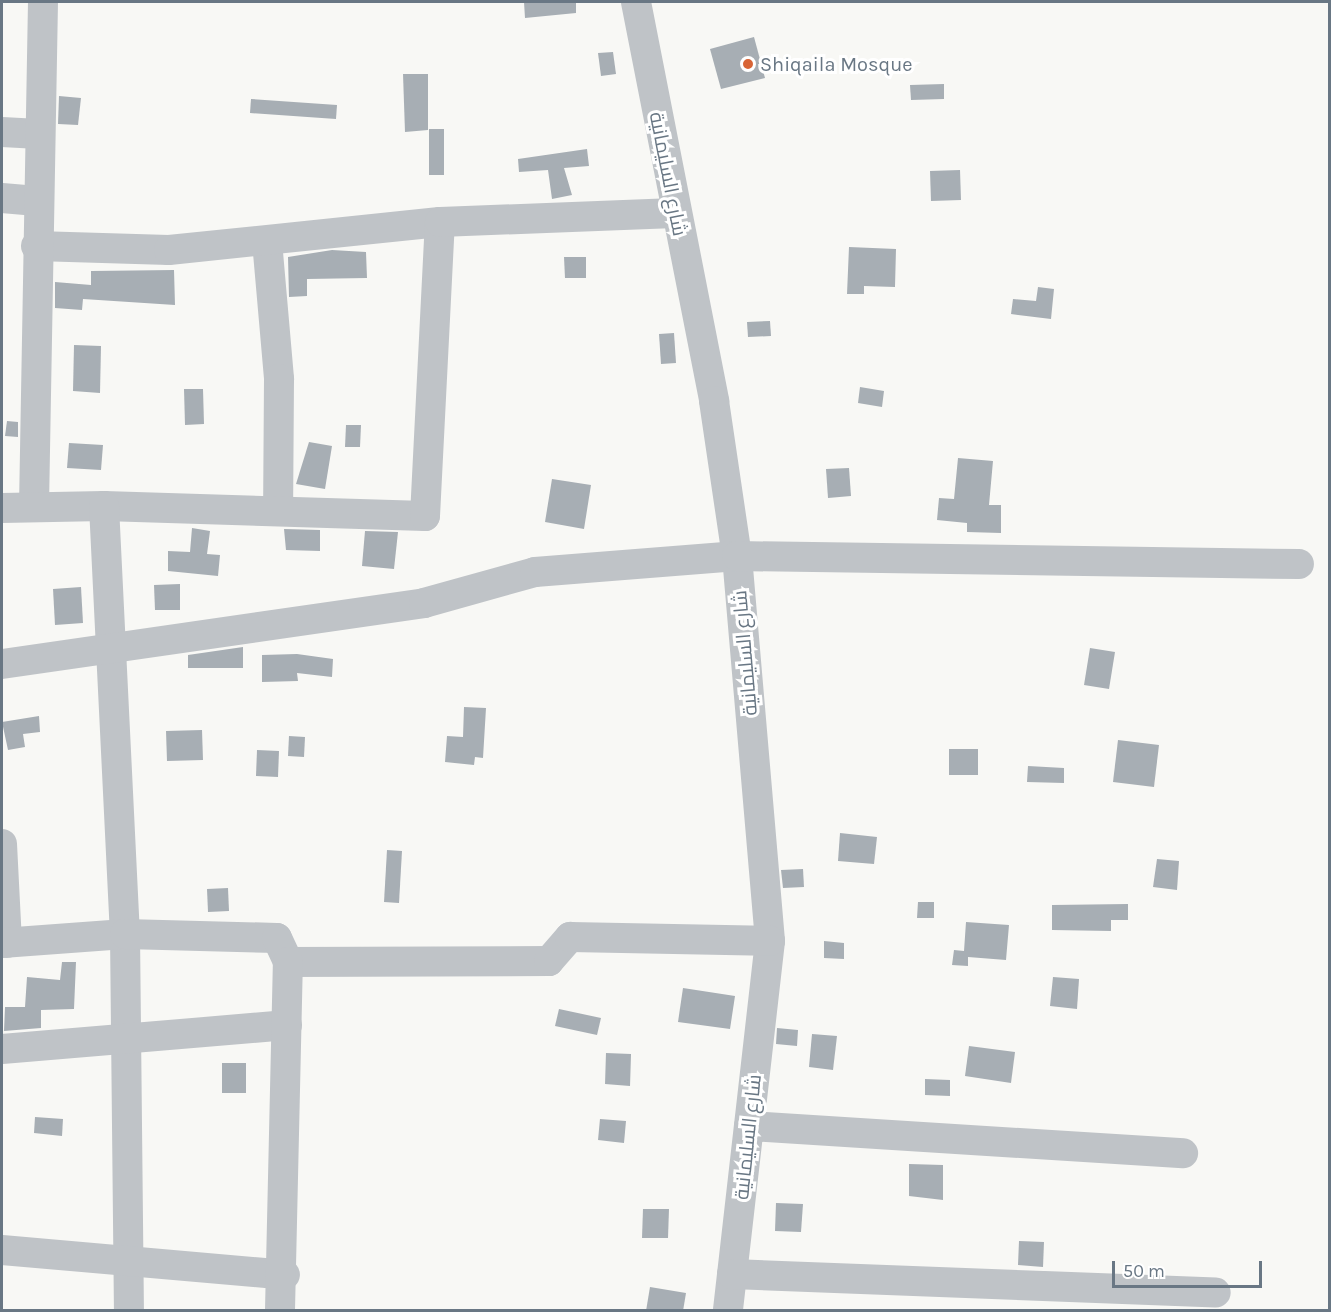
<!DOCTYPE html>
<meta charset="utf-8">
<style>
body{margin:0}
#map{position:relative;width:1331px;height:1312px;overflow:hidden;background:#f8f8f5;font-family:Karla,Cairo,sans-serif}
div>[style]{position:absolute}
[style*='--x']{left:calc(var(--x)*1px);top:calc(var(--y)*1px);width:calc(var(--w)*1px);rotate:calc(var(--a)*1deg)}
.building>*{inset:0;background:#a7aeb4}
.minor>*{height:30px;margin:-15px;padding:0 15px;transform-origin:15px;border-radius:15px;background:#bfc3c7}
.dots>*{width:16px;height:16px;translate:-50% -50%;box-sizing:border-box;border:3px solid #fff;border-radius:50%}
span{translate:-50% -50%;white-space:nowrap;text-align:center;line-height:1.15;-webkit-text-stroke:6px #fff;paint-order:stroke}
.poi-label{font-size:20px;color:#697784}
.left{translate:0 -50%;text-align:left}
.street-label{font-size:20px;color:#697784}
.frame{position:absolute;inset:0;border:3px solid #697784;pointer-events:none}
.scale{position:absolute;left:1112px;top:1261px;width:150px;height:27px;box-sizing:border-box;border:3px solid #697784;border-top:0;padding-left:8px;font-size:18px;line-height:21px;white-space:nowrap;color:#697784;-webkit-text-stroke:4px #fff;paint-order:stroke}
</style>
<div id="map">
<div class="building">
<i style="clip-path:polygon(524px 2px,576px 2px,576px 13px,525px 18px)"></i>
<i style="clip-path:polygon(754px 37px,765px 78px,721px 89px,710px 49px)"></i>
<i style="clip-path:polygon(613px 52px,616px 74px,601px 76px,598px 53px)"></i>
<i style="clip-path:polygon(403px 74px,428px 74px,428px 130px,405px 132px)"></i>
<i style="clip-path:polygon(944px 84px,944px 99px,911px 100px,910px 85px)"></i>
<i style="clip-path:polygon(59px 96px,81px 98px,78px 125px,58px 124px)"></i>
<i style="clip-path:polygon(251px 99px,337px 105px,336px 119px,250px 113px)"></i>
<i style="clip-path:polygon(429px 129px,444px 129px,444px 175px,429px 175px)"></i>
<i style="clip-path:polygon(587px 149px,589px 166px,564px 168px,572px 195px,552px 199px,548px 170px,519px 172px,518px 159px)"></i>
<i style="clip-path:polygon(960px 170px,961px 200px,931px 201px,930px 171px)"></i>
<i style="clip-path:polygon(849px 247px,896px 249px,895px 287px,864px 286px,864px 294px,847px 294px)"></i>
<i style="clip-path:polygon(332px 250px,366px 252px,367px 278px,307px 279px,307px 296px,289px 297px,288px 257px)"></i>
<i style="clip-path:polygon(564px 257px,586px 257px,586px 278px,565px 278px)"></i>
<i style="clip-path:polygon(174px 270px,175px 305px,83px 299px,82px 310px,55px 308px,55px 282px,91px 285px,91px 271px)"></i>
<i style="clip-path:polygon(1038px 287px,1054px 289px,1051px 319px,1011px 314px,1013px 299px,1036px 301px)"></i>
<i style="clip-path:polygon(770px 321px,771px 336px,748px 337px,747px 322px)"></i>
<i style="clip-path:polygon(674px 333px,676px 363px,661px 364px,659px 334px)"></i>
<i style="clip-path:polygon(74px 345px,101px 346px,100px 393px,73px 391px)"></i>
<i style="clip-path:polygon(860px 387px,884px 391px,882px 407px,858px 403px)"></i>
<i style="clip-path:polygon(184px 389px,203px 389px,204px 424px,185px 425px)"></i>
<i style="clip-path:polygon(7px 421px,18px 422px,18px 437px,5px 436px)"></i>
<i style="clip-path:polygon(346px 425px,361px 425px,360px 447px,345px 447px)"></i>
<i style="clip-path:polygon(309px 442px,332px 446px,325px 489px,296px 484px)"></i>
<i style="clip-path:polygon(69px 443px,103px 445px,101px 470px,67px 468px)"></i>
<i style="clip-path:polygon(958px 458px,993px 461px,989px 505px,1001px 505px,1001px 533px,967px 532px,967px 523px,937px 520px,939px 498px,954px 499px)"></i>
<i style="clip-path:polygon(849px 468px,851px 496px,828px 498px,826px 469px)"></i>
<i style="clip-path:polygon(552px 479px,591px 485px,584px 529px,545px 522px)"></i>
<i style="clip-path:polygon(192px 528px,210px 531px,207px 554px,220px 555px,218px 576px,168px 571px,168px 551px,190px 552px)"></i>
<i style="clip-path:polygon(284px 529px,320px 530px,320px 551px,286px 550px)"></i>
<i style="clip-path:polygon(365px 531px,398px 532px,394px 569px,362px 566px)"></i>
<i style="clip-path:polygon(180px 584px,180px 610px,155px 610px,154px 585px)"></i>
<i style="clip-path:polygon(81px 587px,83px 623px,55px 625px,53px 589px)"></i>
<i style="clip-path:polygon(243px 647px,243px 668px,188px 668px,188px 655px)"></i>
<i style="clip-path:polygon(1090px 648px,1115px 652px,1109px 689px,1084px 685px)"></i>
<i style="clip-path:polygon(297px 654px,333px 659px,332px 677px,297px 673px,298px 681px,262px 682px,262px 655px)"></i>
<i style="clip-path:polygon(464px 707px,486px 708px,483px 758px,475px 757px,474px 765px,445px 762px,447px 736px,463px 737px)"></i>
<i style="clip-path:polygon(39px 716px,40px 732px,23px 734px,25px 747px,8px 750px,2px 722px)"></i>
<i style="clip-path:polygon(202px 730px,203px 760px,167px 761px,166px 731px)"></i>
<i style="clip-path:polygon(289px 736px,305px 737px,304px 757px,288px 756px)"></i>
<i style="clip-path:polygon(1118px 740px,1159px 745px,1154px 787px,1113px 782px)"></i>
<i style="clip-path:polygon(949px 749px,978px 749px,978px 775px,949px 775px)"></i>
<i style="clip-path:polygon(257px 750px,279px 751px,278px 777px,256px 776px)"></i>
<i style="clip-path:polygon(1028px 766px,1064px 768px,1064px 783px,1027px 782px)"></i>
<i style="clip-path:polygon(840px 833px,877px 837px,874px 864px,838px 861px)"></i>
<i style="clip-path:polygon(387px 850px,402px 851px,399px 903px,384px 902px)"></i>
<i style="clip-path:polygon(1157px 859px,1179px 861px,1177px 890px,1153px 887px)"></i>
<i style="clip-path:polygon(803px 869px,804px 887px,783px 888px,781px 870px)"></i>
<i style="clip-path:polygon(228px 888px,229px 911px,208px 912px,207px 889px)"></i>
<i style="clip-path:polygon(918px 902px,934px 902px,934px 918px,917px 918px)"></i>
<i style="clip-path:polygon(1128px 904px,1128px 920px,1111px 920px,1111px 931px,1052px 930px,1052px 905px)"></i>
<i style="clip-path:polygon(966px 922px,1009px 925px,1006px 960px,968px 957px,968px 966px,952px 965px,954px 950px,964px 951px)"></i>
<i style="clip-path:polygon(824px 941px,844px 943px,844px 959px,824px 958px)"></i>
<i style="clip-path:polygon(62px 962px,76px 962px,74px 1009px,41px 1010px,41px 1028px,4px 1031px,5px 1007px,25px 1007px,27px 977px,60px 980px)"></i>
<i style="clip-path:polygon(1053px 977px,1079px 979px,1077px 1009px,1050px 1006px)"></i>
<i style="clip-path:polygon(683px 988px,735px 996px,730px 1029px,678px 1022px)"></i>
<i style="clip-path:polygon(559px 1009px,601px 1018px,597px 1035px,555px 1026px)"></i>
<i style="clip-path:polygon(777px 1028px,798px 1030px,797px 1046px,776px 1044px)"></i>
<i style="clip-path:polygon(812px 1034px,837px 1036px,833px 1070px,809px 1067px)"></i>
<i style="clip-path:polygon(969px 1046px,1015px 1052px,1011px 1083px,965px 1076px)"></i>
<i style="clip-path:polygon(606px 1053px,631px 1054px,630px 1086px,605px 1084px)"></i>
<i style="clip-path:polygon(222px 1063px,246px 1063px,246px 1093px,222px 1093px)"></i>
<i style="clip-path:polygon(925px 1079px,950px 1080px,950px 1096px,925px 1095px)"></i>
<i style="clip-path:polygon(35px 1117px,63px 1119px,62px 1136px,34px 1133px)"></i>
<i style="clip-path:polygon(600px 1119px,626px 1121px,624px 1143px,598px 1140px)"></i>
<i style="clip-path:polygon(909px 1164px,943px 1165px,943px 1200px,909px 1196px)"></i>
<i style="clip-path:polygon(776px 1203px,803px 1204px,801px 1232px,775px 1231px)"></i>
<i style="clip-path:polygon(643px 1209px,669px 1209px,668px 1238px,642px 1238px)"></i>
<i style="clip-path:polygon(1019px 1241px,1044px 1242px,1043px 1267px,1018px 1265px)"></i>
<i style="clip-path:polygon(650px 1287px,686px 1293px,683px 1311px,646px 1311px)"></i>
</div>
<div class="minor">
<i style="--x:636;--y:2;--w:407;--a:78.9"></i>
<i style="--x:714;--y:401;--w:157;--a:81.6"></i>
<i style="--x:737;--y:556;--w:386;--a:85.1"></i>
<i style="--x:770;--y:941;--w:371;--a:96.5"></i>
<i style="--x:2;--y:132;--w:37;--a:3"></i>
<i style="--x:2;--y:198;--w:35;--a:5"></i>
<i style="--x:267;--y:241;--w:139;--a:85"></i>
<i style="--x:279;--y:379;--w:132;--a:90.4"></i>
<i style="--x:36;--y:246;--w:133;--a:1.7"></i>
<i style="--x:169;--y:250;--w:272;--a:-5.9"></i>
<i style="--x:104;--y:506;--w:321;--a:1.8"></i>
<i style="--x:425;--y:516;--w:294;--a:-87.1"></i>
<i style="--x:440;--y:222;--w:235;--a:-2.2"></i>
<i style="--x:34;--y:507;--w:505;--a:-88.98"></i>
<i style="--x:2;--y:508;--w:102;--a:-1.1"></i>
<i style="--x:104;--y:506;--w:429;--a:87.2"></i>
<i style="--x:125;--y:934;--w:376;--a:89.4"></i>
<i style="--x:2;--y:664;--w:426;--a:-8.2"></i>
<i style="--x:424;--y:603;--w:115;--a:-15.6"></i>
<i style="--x:535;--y:572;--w:203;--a:-4.5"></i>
<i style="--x:737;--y:556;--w:562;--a:0.82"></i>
<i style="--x:2;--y:844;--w:99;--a:87.1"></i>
<i style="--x:2;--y:943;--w:123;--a:-4.2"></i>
<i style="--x:125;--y:934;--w:152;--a:1.5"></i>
<i style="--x:277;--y:938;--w:26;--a:65"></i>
<i style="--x:288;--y:962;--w:261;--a:-0.2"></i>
<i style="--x:549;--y:961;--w:32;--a:-49"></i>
<i style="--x:570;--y:937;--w:200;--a:1.1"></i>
<i style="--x:2;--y:1049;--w:286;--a:-4.8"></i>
<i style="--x:749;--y:1126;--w:435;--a:3.6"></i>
<i style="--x:2;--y:1250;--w:284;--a:5"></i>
<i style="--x:732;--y:1274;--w:484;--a:2.2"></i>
<i style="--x:280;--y:1310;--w:348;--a:-88.7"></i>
</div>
<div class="dots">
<i style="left:748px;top:64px;background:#d86436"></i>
</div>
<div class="poi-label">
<span class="left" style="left:760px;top:64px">Shiqaila Mosque</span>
</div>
<div class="street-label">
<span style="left:668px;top:174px;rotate:79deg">شارع السليمانية</span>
<span style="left:745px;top:653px;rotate:-95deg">شارع السليمانية</span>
<span style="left:748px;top:1137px;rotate:-84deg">شارع السليمانية</span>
</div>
<div class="frame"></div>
<div class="scale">50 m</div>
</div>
